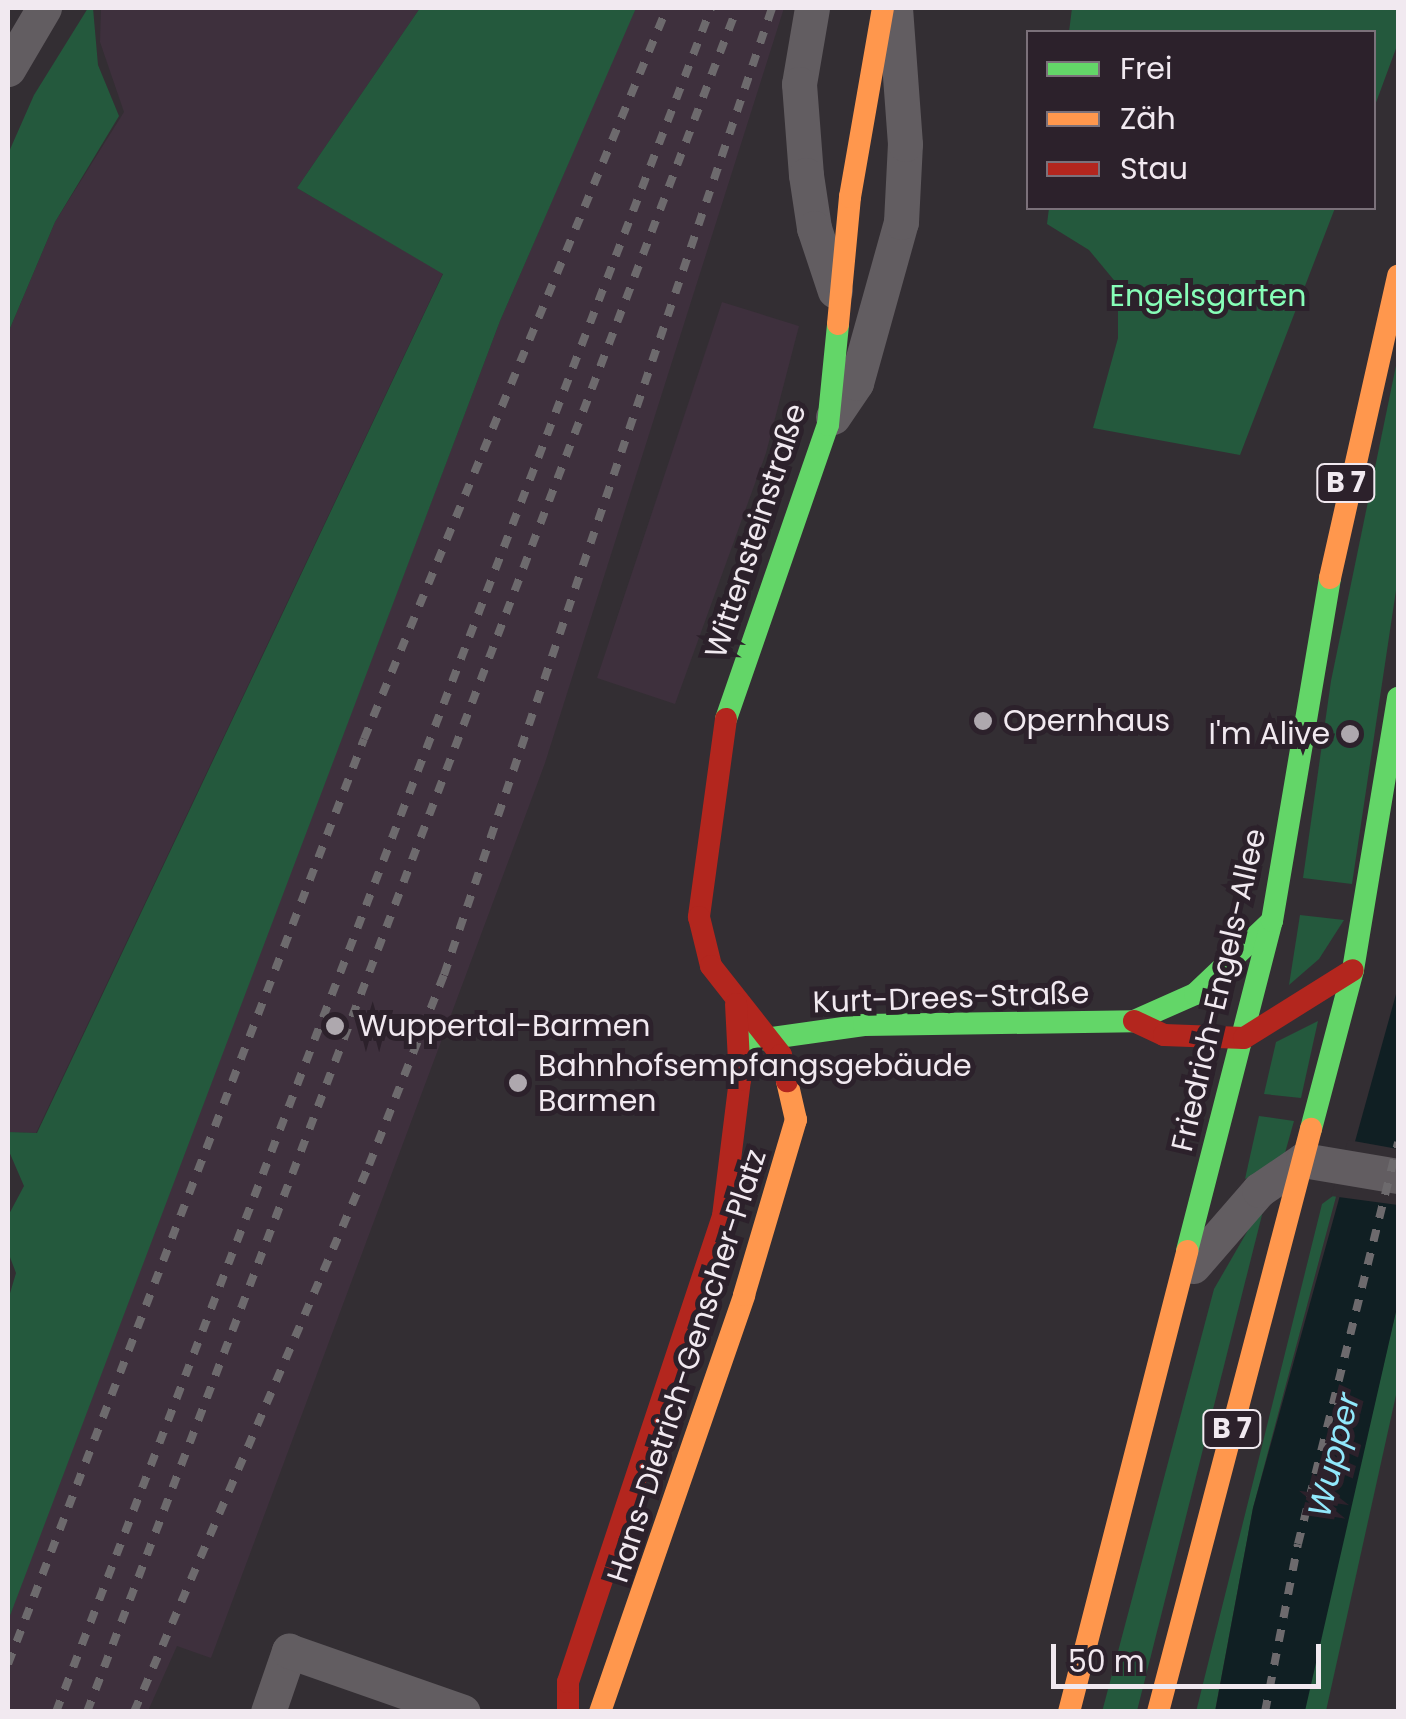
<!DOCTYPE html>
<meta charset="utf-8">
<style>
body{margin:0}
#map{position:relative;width:1406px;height:1719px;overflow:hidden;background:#332e33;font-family:Poppins,sans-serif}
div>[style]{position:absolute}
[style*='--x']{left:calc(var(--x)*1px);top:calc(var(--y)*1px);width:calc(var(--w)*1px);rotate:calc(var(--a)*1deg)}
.built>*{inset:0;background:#3e303d}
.green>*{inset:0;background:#24593d}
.water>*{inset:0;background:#101f23}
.pier>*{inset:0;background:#332e33}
.street>*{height:35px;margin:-17.5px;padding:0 17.5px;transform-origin:17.5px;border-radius:17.5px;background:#625d61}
.fast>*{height:22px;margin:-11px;padding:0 11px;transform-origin:11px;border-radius:11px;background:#63d668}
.slow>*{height:22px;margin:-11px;padding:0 11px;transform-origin:11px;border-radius:11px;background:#ff974d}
.jam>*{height:22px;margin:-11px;padding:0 11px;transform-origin:11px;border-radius:11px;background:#b3261e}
.rail>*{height:8px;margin-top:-4px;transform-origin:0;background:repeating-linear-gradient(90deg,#6d6a6d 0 12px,transparent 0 24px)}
.dots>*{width:28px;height:28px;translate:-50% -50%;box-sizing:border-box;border:5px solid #2c212b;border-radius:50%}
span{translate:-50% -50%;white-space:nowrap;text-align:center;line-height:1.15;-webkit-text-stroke:10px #2c212b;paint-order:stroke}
.shield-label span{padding:2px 8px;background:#2c212b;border:2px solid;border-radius:8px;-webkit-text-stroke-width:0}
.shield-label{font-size:28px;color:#f1e9f0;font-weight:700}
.park-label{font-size:30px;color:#87feb8}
.street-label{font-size:30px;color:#f1e9f0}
.poi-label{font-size:30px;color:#f1e9f0}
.left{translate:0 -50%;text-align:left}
.right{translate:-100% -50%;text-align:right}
.water-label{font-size:32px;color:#91e8fc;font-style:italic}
.frame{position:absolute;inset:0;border:10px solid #f1e9f0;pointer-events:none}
.legend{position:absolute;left:1026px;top:30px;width:350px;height:180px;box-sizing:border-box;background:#2c212b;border:2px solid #7b717a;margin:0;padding:12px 18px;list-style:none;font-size:30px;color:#f1e9f0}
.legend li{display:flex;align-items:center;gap:20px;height:50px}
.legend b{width:50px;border:2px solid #7b717a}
.scale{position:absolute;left:1051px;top:1644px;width:270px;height:45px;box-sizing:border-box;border:5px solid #f1e9f0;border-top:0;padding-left:12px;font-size:30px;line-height:35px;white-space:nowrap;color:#f1e9f0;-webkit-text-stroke:8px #2c212b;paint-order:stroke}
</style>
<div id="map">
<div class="built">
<i style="clip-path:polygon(101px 8px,420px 8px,297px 188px,443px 273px,36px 1133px,8px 1132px,8px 333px,55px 222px,124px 112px,100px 42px)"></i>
<i style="clip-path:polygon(635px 8px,784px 8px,545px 763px,211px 1658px,177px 1646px,148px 1711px,8px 1711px,8px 1621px,31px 1554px,500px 321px)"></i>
<i style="clip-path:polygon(722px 302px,799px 326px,766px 453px,675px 704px,597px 678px)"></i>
</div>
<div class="green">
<i style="clip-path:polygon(88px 8px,93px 8px,98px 65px,119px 116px,55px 222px,8px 333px,8px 154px,34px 95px)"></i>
<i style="clip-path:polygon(420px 8px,636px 8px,500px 321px,8px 1621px,8px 1300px,16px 1273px,8px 1252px,8px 1216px,24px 1186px,8px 1149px,8px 1132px,37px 1133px,443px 274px,297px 188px)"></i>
<i style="clip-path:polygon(1072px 8px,1398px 8px,1398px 43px,1374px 108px,1374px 32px,1069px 32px)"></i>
<i style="clip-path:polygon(1049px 208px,1335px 208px,1240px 455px,1093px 428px,1118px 338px,1118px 285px,1089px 250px,1047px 224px)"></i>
<i style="clip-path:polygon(1398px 356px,1398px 577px,1352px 884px,1303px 878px,1331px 681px)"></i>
<i style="clip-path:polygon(1300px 915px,1344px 920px,1319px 959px,1289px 985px)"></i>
<i style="clip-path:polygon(1318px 1021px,1301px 1098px,1264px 1094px,1276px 1042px)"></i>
<i style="clip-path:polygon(1259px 1116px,1294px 1121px,1283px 1160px,1245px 1179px)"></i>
<i style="clip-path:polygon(1337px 1193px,1253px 1508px,1215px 1711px,1196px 1712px,1322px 1204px)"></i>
<i style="clip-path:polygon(1266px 1199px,1137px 1711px,1102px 1712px,1214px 1289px)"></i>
<i style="clip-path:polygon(1398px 1302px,1398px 1386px,1326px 1711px,1303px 1712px)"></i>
</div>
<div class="water">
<i style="clip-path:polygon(1398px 987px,1398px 1303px,1305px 1711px,1215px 1712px,1253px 1508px)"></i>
</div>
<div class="pier">
<i style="clip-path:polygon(1348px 1140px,1398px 1149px,1398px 1205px,1331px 1196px)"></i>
</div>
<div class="street">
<i style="--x:812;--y:8;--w:77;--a:99.7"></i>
<i style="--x:799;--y:84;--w:91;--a:85.6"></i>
<i style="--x:806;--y:175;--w:54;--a:81.4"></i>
<i style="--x:814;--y:228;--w:66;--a:71.6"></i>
<i style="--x:8;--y:69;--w:71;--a:-59.5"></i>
<i style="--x:833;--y:417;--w:41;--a:-55.9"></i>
<i style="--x:856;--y:383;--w:167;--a:-74.4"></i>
<i style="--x:901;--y:222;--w:78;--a:-87.1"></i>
<i style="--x:905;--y:144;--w:136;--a:-94.2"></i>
<i style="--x:1193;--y:1266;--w:101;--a:-49"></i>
<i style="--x:1259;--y:1190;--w:53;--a:-34.3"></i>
<i style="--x:1303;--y:1160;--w:96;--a:9.6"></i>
<i style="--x:268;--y:1712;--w:65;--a:-71"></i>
<i style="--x:289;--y:1651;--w:184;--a:19.3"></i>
</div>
<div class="fast">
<i style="--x:726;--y:719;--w:311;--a:-70.9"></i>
<i style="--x:828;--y:425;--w:101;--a:-84.3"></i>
<i style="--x:743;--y:1042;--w:122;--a:-8"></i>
<i style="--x:864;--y:1025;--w:270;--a:-0.8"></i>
<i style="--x:1134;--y:1021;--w:67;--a:-23.9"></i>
<i style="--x:1195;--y:994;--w:106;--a:-43.5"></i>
<i style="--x:1311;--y:1129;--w:164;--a:-75.2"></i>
<i style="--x:1353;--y:970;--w:276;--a:-80.6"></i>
<i style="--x:1187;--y:1251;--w:341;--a:-75.6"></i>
<i style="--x:1272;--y:921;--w:348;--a:-80.4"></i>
</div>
<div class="slow">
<i style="--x:838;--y:324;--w:128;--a:-84.6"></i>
<i style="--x:850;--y:197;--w:192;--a:-80.1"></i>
<i style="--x:1330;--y:578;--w:310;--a:-77.3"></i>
<i style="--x:600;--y:1712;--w:441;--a:-70.9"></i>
<i style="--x:744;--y:1295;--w:183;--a:-73.5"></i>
<i style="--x:796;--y:1120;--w:40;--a:-103"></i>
<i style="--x:1069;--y:1712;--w:476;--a:-75.6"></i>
<i style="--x:1158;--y:1712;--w:603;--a:-75.3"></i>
</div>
<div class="jam">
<i style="--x:726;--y:719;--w:200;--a:97.8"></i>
<i style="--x:699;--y:917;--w:50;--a:76.2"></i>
<i style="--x:711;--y:966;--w:113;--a:51.8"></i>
<i style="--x:781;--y:1055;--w:27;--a:77"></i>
<i style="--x:1134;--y:1021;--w:33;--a:25"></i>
<i style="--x:1164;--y:1035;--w:80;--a:2.1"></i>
<i style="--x:1244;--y:1038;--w:128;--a:-32"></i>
<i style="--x:568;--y:1712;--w:30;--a:-90"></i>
<i style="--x:568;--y:1682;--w:491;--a:-71.6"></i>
<i style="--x:723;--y:1216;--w:137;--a:-82.9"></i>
<i style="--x:740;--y:1080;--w:76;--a:-93"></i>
</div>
<div class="rail">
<i style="--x:8;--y:1664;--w:991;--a:-68.95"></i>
<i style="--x:364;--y:739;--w:791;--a:-67.49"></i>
<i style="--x:56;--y:1712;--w:1826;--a:-68.97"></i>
<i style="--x:87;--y:1712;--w:1824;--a:-69.12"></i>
<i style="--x:134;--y:1712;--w:595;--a:-66.75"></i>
<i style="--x:369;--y:1165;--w:204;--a:-68.5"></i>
<i style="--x:444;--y:975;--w:1021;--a:-71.26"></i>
<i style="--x:1265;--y:1712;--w:171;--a:-78.9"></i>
<i style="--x:1298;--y:1544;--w:414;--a:-76"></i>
</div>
<div class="dots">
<i style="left:983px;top:721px;background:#aea8ae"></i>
<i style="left:1350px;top:734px;background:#aea8ae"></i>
<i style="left:335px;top:1026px;background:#aea8ae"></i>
<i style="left:518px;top:1083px;background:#aea8ae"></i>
</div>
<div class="shield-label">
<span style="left:1346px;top:483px">B 7</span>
<span style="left:1232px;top:1429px">B 7</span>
</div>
<div class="park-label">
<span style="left:1208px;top:296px">Engelsgarten</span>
</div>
<div class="street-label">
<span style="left:756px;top:531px;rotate:-72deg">Wittensteinstraße</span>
<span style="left:1219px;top:990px;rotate:-77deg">Friedrich-Engels-Allee</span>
<span style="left:951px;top:998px;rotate:-2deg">Kurt-Drees-Straße</span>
<span style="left:687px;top:1366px;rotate:-72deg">Hans-Dietrich-Genscher-Platz</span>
</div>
<div class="poi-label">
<span class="left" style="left:1003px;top:721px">Opernhaus</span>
<span class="right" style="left:1330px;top:734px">I'm Alive</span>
<span class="left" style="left:358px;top:1026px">Wuppertal-Barmen</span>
<span class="left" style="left:538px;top:1083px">Bahnhofsempfangsgebäude<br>Barmen</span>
</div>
<div class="water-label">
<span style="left:1334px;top:1455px;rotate:-76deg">Wupper</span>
</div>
<div class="frame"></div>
<ul class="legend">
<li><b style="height:12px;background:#63d668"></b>Frei</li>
<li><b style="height:12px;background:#ff974d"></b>Zäh</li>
<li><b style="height:12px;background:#b3261e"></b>Stau</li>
</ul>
<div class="scale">50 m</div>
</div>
